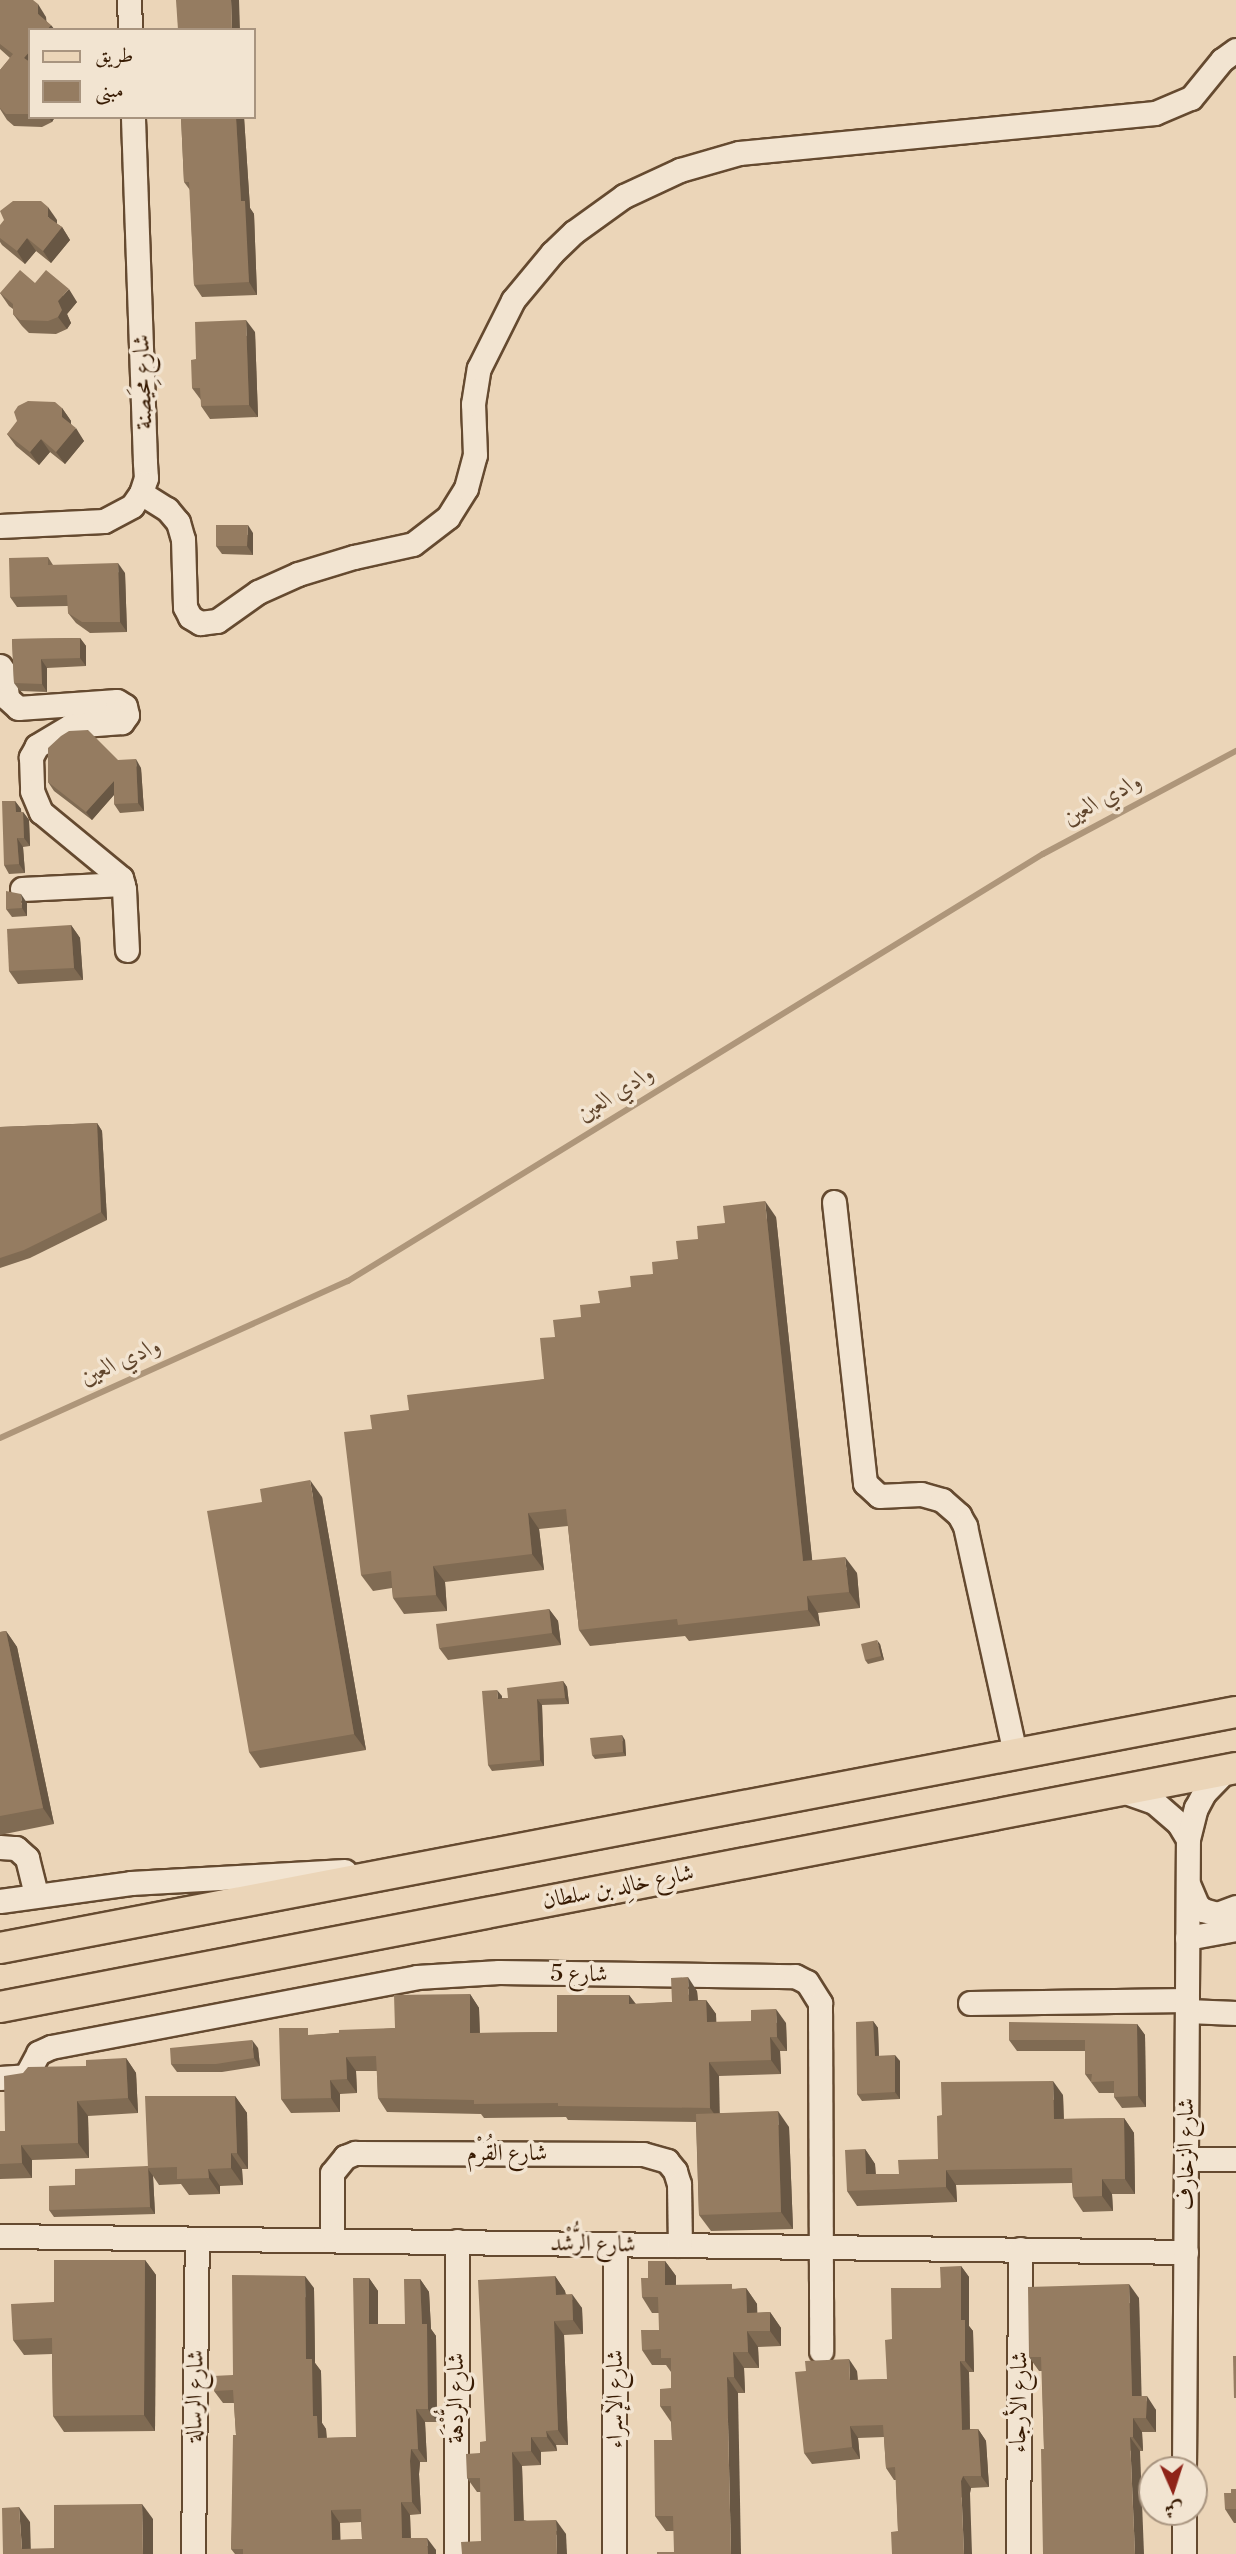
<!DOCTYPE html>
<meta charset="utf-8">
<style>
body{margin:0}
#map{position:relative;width:1236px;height:2554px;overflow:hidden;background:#ebd5b8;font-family:"Libre Bodoni",Amiri,serif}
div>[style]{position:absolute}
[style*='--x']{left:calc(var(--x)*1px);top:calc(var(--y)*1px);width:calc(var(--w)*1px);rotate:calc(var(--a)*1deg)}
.stream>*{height:6px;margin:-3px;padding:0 3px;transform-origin:3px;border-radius:3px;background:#ae967a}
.roads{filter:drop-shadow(2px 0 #654a30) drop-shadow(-2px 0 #654a30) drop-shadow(0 2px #654a30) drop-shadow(0 -2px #654a30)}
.minor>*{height:23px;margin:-11.5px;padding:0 11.5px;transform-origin:11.5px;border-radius:11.5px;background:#f2e4d1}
.major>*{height:30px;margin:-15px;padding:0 15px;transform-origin:15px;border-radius:15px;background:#ebd5b8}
.wall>*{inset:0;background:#806b53}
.shaded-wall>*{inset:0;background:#685744}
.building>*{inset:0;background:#957c61}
span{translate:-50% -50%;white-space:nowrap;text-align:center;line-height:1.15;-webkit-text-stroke:7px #f2e4d1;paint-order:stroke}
.street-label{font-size:23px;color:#381b03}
.water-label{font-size:24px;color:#61462d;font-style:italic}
.legend{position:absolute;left:28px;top:28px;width:228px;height:91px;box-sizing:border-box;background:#f2e4d1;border:2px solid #a8947f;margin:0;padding:9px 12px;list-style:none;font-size:21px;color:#381b03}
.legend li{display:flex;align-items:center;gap:14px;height:35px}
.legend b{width:35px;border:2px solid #a8947f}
.north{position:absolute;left:1138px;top:2456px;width:70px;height:70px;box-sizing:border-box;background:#f2e4d1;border:2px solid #a8947f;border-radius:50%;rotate:177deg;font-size:19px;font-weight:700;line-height:28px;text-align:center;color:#381b03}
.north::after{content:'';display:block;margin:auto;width:24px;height:32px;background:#8f2418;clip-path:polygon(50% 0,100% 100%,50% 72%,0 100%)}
</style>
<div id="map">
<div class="stream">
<i style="--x:0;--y:1438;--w:382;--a:-24.3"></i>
<i style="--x:348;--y:1281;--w:816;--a:-31.57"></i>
<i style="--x:1043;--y:854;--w:219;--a:-28.1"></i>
</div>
<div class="roads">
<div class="minor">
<i style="--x:129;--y:0;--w:30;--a:88"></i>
<i style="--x:141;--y:493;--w:31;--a:32"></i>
<i style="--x:167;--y:509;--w:17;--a:50"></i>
<i style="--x:178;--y:522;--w:18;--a:74"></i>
<i style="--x:183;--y:539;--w:68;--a:88.3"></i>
<i style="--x:185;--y:607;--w:11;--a:63"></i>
<i style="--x:190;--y:617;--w:12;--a:31"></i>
<i style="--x:200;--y:623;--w:17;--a:-7"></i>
<i style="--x:217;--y:621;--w:50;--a:-35.3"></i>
<i style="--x:258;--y:592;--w:44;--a:-24.2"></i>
<i style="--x:298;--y:574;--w:59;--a:-16.9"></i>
<i style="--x:354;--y:557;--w:60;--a:-12.4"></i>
<i style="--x:413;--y:544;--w:44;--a:-37.6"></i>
<i style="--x:448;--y:517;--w:34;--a:-58"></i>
<i style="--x:466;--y:488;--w:34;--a:-75"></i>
<i style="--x:475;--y:455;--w:51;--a:-92.2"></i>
<i style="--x:473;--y:404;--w:36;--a:-81"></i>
<i style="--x:479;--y:368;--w:76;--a:-63.4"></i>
<i style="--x:513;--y:300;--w:61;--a:-50.3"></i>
<i style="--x:552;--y:253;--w:30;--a:-44"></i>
<i style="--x:574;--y:232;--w:62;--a:-35.8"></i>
<i style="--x:624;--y:196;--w:62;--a:-24.9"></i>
<i style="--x:680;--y:170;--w:61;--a:-16.1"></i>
<i style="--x:739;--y:153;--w:418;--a:-5.5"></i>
<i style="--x:1155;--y:113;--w:39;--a:-23"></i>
<i style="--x:1191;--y:98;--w:49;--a:-50.8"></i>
<i style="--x:1222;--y:60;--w:17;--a:-36"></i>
<i style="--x:0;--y:526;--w:104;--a:-2.8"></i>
<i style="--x:104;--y:521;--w:32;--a:-28"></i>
<i style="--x:132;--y:506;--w:16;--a:-55"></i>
<i style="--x:141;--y:493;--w:16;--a:-72"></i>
<i style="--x:146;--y:478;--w:16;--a:-94"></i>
<i style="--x:145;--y:462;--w:345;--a:-92"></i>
<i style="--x:0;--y:666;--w:7;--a:56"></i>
<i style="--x:4;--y:672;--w:26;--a:83"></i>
<i style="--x:7;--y:698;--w:15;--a:42"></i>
<i style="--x:18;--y:708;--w:99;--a:-4"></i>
<i style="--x:117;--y:701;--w:9;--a:32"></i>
<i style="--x:125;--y:706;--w:9;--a:77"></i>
<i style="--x:127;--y:715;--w:9;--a:126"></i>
<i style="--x:122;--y:722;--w:52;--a:175.6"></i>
<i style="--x:70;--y:726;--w:39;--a:149"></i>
<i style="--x:37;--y:746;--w:13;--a:119"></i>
<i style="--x:31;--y:757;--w:34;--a:88"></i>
<i style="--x:32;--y:791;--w:23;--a:67"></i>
<i style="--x:41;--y:812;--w:104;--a:39.5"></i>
<i style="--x:121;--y:878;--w:11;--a:75"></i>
<i style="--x:124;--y:889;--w:61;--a:87.2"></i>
<i style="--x:22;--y:889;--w:101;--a:-2.8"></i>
<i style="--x:834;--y:1202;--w:283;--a:83.7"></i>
<i style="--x:865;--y:1483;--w:19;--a:43"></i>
<i style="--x:879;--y:1496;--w:42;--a:-2.7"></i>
<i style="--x:921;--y:1494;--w:22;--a:16"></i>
<i style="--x:942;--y:1500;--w:23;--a:41"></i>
<i style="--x:959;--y:1515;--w:13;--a:61"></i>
<i style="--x:965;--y:1526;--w:233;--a:77.6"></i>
<i style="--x:1122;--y:1791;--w:34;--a:19"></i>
<i style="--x:1154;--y:1802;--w:33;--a:41"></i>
<i style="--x:1179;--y:1824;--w:17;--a:59"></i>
<i style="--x:0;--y:1847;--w:16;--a:4"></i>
<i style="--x:16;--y:1848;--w:15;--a:42"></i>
<i style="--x:27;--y:1858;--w:37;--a:76"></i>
<i style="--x:1189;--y:1886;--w:21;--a:67"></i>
<i style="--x:1197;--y:1905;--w:8;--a:40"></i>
<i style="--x:1203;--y:1910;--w:15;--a:16"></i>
<i style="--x:1217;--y:1914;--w:20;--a:-20"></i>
<i style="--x:0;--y:1901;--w:132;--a:-7.8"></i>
<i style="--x:131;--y:1883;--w:214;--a:-3.2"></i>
<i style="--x:1187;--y:1938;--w:50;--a:-10.4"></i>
<i style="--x:970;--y:2003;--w:217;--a:-0.8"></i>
<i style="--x:1187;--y:2011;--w:49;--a:2.3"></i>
<i style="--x:0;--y:2078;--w:26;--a:-4"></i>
<i style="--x:26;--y:2076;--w:26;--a:-62"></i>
<i style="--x:38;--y:2053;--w:14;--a:-25"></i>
<i style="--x:51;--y:2047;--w:373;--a:-10.8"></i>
<i style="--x:417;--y:1977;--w:82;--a:-3.5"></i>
<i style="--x:499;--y:1972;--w:296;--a:0.8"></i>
<i style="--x:795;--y:1976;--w:13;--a:27"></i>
<i style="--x:807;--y:1982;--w:25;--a:58"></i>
<i style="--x:820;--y:2003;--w:348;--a:89.8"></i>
<i style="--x:1186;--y:2159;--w:50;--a:0"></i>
<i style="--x:0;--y:2236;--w:1186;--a:0.77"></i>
<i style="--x:332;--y:2239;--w:66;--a:-90"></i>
<i style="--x:332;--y:2173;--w:21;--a:-51"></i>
<i style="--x:345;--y:2157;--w:11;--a:-22"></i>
<i style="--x:355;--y:2153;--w:288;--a:0.2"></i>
<i style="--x:643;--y:2154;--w:25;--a:16"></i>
<i style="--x:667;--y:2161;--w:13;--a:51"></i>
<i style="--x:675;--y:2171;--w:14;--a:73"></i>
<i style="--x:679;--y:2184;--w:61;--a:89.1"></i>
<i style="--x:1184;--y:2470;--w:631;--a:-89.64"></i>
<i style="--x:1188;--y:1839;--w:32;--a:-76"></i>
<i style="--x:1196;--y:1808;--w:17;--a:-62"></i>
<i style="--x:1204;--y:1793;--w:32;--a:-46"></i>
<i style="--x:193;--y:2554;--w:315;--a:-89.3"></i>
<i style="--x:456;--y:2554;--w:313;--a:-89.8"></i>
<i style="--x:614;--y:2554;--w:309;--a:-89.8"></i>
<i style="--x:1018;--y:2554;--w:305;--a:-89.6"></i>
<i style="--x:1184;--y:2554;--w:42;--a:-90"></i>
</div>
<div class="major">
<i style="--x:0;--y:1948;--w:1258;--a:-10.81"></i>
<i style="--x:0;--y:2007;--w:1259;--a:-10.94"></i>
</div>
</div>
<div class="wall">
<i style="clip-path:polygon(0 0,46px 17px,46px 21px,55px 30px,30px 30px,30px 117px,55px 117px,52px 122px,42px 127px,14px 126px,7px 120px,0 109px,0 70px,10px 58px,0 49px)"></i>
<i style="clip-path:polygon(181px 117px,244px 117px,250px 208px,254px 214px,257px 295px,202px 297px,194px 285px,190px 190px,184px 182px)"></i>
<i style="clip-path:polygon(57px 220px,57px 224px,62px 227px,70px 240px,51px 263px,36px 251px,25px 264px,2px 245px,0 242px,0 225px)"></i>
<i style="clip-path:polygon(35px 283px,77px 302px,67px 314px,71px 323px,67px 329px,56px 334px,29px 333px,22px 326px,13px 314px,13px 309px,9px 306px,0 293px)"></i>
<i style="clip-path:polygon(255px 332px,258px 417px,210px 419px,201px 406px,201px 400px,192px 388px,196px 359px)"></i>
<i style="clip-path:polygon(62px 408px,71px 421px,71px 424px,84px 441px,65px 464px,50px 452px,39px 465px,16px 446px,7px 434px)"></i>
<i style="clip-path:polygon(253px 533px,253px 555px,222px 554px,216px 546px)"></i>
<i style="clip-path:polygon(48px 557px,53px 565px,125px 573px,127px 632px,90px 633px,76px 623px,68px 613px,68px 606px,17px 607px,10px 597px)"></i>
<i style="clip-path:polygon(80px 638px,86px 646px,86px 666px,47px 668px,47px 692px,20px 691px,14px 683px,12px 639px)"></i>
<i style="clip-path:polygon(118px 760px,141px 768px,144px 811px,120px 813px,114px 804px,114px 795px,92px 820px,54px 791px,48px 782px)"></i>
<i style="clip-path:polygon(15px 801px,21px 809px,21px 812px,23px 812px,29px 820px,30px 846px,23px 847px,25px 873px,9px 874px,4px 865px)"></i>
<i style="clip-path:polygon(27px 903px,27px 916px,12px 917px,6px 909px)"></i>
<i style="clip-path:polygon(71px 925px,80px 938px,83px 980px,18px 984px,9px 971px)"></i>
<i style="clip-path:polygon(97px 1123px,102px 1131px,107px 1220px,30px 1258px,0 1268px,0 1127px)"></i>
<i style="clip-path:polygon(776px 1217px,812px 1560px,857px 1573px,860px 1608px,818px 1613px,820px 1626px,689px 1641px,685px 1636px,590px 1646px,579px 1630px,568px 1526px,539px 1529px,544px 1570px,445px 1582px,447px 1611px,404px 1614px,393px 1598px,392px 1588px,373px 1591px,361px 1575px,372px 1429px,409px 1410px,544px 1379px,555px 1337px,600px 1303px,631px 1287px,678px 1259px,698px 1239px)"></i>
<i style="clip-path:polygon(322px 1497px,366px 1750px,260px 1768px,249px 1752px,262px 1502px)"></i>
<i style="clip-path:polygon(549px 1609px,558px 1621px,561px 1645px,448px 1660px,439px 1648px)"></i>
<i style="clip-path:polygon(6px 1631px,17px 1647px,54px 1824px,0 1835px,0 1632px)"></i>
<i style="clip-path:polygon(880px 1644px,884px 1660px,868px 1664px,865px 1660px)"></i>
<i style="clip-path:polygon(563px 1681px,567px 1687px,569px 1704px,542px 1705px,544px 1766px,492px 1771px,488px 1765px,502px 1696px,502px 1698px,508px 1698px)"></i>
<i style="clip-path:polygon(625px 1740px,626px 1756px,595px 1759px,592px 1755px)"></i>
<i style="clip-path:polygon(697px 1991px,698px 2000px,706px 2000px,716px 2014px,716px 2022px,786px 2023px,787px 2051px,780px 2051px,781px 2074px,719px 2076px,719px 2113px,789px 2127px,793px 2229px,711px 2231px,699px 2215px,696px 2122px,568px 2120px,566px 2117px,484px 2118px,481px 2114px,387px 2112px,378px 2098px,377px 2071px,356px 2071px,357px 2093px,340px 2094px,340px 2112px,291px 2113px,281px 2099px,313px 2035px,395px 2028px,470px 1994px,479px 2008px,480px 2033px,557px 2032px,629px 1995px,636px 2004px,672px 2002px)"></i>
<i style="clip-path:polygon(873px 2021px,878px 2028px,879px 2056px,900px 2061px,900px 2099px,862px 2101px,857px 2094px)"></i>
<i style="clip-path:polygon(1137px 2024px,1145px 2035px,1146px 2107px,1122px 2108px,1114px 2097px,1114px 2093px,1099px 2093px,1085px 2074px,1085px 2051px,1017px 2051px,1009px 2040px)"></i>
<i style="clip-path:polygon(258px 2048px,260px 2066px,222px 2072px,177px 2072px,171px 2064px)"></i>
<i style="clip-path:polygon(126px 2058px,136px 2073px,138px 2113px,88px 2116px,89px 2158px,32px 2160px,32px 2178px,0 2179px,0 2131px,5px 2131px,86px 2066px)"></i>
<i style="clip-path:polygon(1063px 2095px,1064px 2119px,1124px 2118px,1134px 2133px,1135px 2194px,1112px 2194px,1113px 2211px,1083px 2212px,1073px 2197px,1072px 2183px,956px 2185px,957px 2202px,857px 2206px,847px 2191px,865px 2149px,875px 2164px,876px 2174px,899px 2174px,938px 2159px)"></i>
<i style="clip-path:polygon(235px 2096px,247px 2113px,248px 2169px,242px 2169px,243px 2185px,220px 2186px,220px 2194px,189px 2195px,181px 2184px,159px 2185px,153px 2176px,155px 2214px,54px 2217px,49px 2210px,75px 2185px,148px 2166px)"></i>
<i style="clip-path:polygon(145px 2260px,156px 2275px,155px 2431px,64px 2432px,53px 2416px,52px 2354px,24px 2355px,13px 2340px,54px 2302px)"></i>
<i style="clip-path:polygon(665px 2261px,676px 2276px,676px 2285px,735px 2289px,746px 2288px,757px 2304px,757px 2313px,770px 2312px,781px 2328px,781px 2346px,758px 2347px,759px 2368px,744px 2368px,745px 2393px,738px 2393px,674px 2552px,674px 2531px,666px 2531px,655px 2516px,672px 2440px,671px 2422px,660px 2406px,671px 2388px,671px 2372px,666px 2365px,652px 2365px,642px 2350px,659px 2330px,659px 2313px,652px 2313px,642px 2297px)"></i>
<i style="clip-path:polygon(961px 2266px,969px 2277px,969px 2326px,973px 2331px,974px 2372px,969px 2372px,970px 2429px,978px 2429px,986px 2441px,989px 2487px,971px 2488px,970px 2493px,898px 2531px,896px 2480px,894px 2480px,886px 2468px,884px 2437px,858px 2438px,860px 2459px,812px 2464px,804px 2453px,857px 2371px,858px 2380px,887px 2379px,892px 2339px)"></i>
<i style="clip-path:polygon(555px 2276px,565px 2291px,566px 2294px,582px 2308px,583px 2334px,564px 2335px,568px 2445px,556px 2445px,557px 2451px,541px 2452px,541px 2465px,522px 2466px,524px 2520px,566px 2534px,481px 2541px,481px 2492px,477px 2492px,467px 2478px,486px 2441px)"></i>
<i style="clip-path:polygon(evenodd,369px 2278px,378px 2291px,378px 2324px,405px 2324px,420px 2279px,429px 2292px,431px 2329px,436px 2336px,437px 2422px,425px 2422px,427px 2462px,420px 2462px,419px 2474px,421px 2514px,410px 2515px,411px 2538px,436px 2550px,436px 2554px,235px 2554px,231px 2549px,236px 2435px,234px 2403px,223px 2403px,214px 2391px,233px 2375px,314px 2288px,315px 2363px,321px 2371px,322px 2423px,326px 2429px,327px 2438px,356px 2437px,369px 2278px,361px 2522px,362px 2539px,340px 2540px,340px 2523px,361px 2522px)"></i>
<i style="clip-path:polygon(1139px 2298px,1141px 2396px,1156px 2410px,1156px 2432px,1142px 2432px,1143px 2451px,1044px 2449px,1042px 2371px,1039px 2371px,1029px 2357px)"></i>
<i style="clip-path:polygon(1236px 2489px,1236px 2523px,1234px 2523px,1225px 2509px,1231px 2493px)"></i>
</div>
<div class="shaded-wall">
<i style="clip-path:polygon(231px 0,239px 0,240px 30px,232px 30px)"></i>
<i style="clip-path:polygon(38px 4px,46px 17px,47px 26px,38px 14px)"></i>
<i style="clip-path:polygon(51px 25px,55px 30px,47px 30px)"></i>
<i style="clip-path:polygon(30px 51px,30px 66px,24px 58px)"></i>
<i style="clip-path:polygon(48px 117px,55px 117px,52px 122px)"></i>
<i style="clip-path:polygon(236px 117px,244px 117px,250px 208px,254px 214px,257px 295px,249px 282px,241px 201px)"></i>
<i style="clip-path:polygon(48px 207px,57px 220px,57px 229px,48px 217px)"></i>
<i style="clip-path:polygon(62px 227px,70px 240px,51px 263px,43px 251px)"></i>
<i style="clip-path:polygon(27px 238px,36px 251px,25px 264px,17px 251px)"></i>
<i style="clip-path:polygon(69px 289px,77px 302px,67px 314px,71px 323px,67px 329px,58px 317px,58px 301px)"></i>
<i style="clip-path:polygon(246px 320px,255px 332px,258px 417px,249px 405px)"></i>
<i style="clip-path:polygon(62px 408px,71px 421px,71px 430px,62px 417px)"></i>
<i style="clip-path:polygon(76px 428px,84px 441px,65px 464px,56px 452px)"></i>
<i style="clip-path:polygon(41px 439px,50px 452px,39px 465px,30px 452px)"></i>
<i style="clip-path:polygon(248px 525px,253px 533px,253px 555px,247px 546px)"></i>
<i style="clip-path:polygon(118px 563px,125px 573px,127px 632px,120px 622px)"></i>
<i style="clip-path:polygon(80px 638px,86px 646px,86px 666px,80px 658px)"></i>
<i style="clip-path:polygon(41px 659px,47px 668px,47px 692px,42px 684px)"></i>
<i style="clip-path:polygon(136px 759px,141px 768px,144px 811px,138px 803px)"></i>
<i style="clip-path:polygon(114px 781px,119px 789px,92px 820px,86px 812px)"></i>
<i style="clip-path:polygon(15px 801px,21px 809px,22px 820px,16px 812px)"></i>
<i style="clip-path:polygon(23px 812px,29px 820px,30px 846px,24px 838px)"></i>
<i style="clip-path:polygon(17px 838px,23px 847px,25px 873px,19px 864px)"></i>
<i style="clip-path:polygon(21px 894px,27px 903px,27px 916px,22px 908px)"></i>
<i style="clip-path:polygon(71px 925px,80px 938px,83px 980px,74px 968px)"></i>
<i style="clip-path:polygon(97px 1123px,102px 1131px,107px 1220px,101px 1212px)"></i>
<i style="clip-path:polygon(765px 1201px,776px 1217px,814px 1577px,803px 1561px)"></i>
<i style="clip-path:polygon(310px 1480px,322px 1497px,366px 1750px,354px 1734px)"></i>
<i style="clip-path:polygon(528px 1513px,539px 1529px,544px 1570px,532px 1554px)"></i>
<i style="clip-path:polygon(845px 1557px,857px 1573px,860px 1608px,849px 1592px)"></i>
<i style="clip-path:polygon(433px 1566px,445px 1582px,447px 1611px,436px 1595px)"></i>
<i style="clip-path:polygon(807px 1596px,818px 1613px,820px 1626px,808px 1610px)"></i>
<i style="clip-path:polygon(549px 1609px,558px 1621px,561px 1645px,552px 1633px)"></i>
<i style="clip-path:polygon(6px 1631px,17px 1647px,54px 1824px,43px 1808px)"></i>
<i style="clip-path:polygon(877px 1640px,880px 1644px,884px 1660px,881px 1656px)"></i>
<i style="clip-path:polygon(563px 1681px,567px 1687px,569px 1704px,565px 1698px)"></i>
<i style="clip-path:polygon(497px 1690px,502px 1696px,502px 1704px,498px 1699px)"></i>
<i style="clip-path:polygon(537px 1699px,542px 1705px,544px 1766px,540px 1760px)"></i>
<i style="clip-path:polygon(622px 1735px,625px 1740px,626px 1756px,623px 1752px)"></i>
<i style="clip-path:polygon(688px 1977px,697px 1991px,699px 2015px,689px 2001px)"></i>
<i style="clip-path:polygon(470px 1994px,479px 2008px,480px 2047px,470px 2033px)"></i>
<i style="clip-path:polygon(629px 1995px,639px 2009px,629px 2004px)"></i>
<i style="clip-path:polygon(706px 2000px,716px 2014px,717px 2036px,707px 2022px)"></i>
<i style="clip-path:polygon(776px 2009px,786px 2023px,787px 2051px,777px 2037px)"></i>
<i style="clip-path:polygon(873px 2021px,878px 2028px,879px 2062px,875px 2056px)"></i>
<i style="clip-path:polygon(1137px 2024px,1145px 2035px,1146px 2107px,1138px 2096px)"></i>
<i style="clip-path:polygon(770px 2037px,780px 2051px,781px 2074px,771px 2060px)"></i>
<i style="clip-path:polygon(252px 2040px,258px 2048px,260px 2066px,254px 2058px)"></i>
<i style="clip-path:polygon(895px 2055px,900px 2061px,900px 2099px,895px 2092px)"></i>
<i style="clip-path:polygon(346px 2057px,356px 2071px,357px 2093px,347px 2079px)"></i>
<i style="clip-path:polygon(126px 2058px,136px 2073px,138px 2113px,128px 2098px)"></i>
<i style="clip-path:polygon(709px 2062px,719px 2076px,720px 2122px,710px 2108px)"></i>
<i style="clip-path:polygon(330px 2080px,340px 2094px,340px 2112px,331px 2098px)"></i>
<i style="clip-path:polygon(1053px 2081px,1063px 2095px,1064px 2134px,1054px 2119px)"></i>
<i style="clip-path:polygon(235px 2096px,247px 2113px,248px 2169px,237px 2153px)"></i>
<i style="clip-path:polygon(77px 2101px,88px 2116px,89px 2158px,78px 2143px)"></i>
<i style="clip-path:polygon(778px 2111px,789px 2127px,793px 2229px,781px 2212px)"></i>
<i style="clip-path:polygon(1124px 2118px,1134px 2133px,1135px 2194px,1125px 2179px)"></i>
<i style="clip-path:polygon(21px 2145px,32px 2160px,32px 2178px,22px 2163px)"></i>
<i style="clip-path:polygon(865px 2149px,875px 2164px,876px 2189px,866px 2174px)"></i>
<i style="clip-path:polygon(231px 2153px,242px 2169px,243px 2185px,231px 2168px)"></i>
<i style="clip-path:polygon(148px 2169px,153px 2176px,155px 2214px,150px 2207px)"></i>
<i style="clip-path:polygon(208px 2169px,220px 2186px,220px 2194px,209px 2178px)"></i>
<i style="clip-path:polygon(946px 2170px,956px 2185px,957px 2202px,946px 2187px)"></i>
<i style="clip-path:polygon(1102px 2179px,1112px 2194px,1113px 2211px,1102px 2196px)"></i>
<i style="clip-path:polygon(145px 2260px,156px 2275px,155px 2431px,144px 2415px)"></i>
<i style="clip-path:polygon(665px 2261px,676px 2276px,676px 2300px,665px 2285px)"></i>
<i style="clip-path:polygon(961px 2266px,969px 2277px,969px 2326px,973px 2331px,974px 2372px,965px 2361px,961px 2320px)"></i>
<i style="clip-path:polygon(305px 2276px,314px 2288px,315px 2363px,321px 2371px,322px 2423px,326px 2429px,327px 2451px,318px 2438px,313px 2416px,306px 2359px)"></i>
<i style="clip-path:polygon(555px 2276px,565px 2291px,566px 2309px,556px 2295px)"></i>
<i style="clip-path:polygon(369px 2278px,378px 2291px,378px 2337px,369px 2324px)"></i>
<i style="clip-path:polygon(420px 2279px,429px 2292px,431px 2329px,436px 2336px,437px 2422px,428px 2409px,422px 2324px)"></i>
<i style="clip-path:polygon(1129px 2284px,1139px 2298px,1142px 2410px,1132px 2396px)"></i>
<i style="clip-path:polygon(746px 2288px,757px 2304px,758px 2329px,747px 2313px)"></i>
<i style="clip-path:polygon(572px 2294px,582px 2308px,583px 2334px,573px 2320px)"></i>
<i style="clip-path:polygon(770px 2312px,781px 2328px,781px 2346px,770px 2331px)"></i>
<i style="clip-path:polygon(554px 2321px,564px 2335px,568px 2445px,558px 2430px)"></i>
<i style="clip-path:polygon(747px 2331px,758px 2347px,759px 2368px,748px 2352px)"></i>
<i style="clip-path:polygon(733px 2352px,744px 2368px,745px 2393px,734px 2377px)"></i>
<i style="clip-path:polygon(849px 2359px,857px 2371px,858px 2392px,850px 2380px)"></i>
<i style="clip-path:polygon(960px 2361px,969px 2372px,970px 2441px,962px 2430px)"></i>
<i style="clip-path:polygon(727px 2377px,738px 2393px,741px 2554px,731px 2554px)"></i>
<i style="clip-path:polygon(1147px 2396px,1156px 2410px,1156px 2432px,1146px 2418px)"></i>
<i style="clip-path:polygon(416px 2409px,425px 2422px,427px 2462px,418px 2449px)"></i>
<i style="clip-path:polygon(1133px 2418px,1142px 2432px,1143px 2451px,1133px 2437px)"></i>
<i style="clip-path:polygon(850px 2426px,858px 2438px,860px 2459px,852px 2447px)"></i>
<i style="clip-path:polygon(978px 2429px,986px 2441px,989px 2487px,981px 2476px)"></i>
<i style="clip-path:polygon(546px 2431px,556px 2445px,557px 2451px,547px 2437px)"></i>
<i style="clip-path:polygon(531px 2437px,541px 2452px,541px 2465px,531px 2451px)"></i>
<i style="clip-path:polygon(1130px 2437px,1140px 2451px,1144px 2554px,1135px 2554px)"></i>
<i style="clip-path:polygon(411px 2449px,420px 2462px,419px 2474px,421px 2514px,412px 2502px,410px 2461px)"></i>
<i style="clip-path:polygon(512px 2452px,522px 2466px,524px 2535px,514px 2521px)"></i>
<i style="clip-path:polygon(963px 2476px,971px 2488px,970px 2493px,972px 2554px,964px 2554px,961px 2481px)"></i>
<i style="clip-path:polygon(401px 2502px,410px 2515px,411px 2551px,402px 2538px)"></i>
<i style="clip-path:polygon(142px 2504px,153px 2519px,153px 2554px,143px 2554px)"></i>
<i style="clip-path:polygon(19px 2507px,30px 2522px,31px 2554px,22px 2549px)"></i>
<i style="clip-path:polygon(331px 2510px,340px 2523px,341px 2553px,332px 2540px)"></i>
<i style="clip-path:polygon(556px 2520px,566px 2534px,567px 2554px,557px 2554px)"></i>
<i style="clip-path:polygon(427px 2538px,436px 2550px,436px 2554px,428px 2554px)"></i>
</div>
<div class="building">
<i style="clip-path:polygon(0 0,33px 0,38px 4px,38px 14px,51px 25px,47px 30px,30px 30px,30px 51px,24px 58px,30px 62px,30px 114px,6px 114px,0 108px,0 70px,13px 54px,0 44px)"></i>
<i style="clip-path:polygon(176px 0,231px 0,232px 30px,178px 30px)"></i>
<i style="clip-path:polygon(181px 117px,236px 117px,241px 201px,245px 201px,249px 282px,194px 285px,189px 182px,184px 182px)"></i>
<i style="clip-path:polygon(13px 201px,41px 201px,48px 207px,48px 217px,62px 227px,43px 251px,27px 238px,17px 251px,0 238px,0 225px,4px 220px,0 211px)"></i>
<i style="clip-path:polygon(20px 270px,35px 283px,46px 270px,69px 289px,58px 301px,62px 310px,58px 317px,48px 321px,20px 320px,13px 314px,13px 304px,0 293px)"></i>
<i style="clip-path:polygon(246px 320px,249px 405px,201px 406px,200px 388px,192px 388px,191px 360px,196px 359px,195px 322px)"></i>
<i style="clip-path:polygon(28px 401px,55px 402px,62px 408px,62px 417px,76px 428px,56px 452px,41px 439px,30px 452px,7px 434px,17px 421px,14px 412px,18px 406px)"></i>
<i style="clip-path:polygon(216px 525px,248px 525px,247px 546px,216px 546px)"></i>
<i style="clip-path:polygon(48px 557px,48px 565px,118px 563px,120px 622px,82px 622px,68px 613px,67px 595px,10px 597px,9px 558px)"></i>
<i style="clip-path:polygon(80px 638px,80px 658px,41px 659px,42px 684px,14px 683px,12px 639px)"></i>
<i style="clip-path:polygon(88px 730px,118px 760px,136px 759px,138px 803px,114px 804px,114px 781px,86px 812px,48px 782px,48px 748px,61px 736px,69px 731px)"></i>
<i style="clip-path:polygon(2px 801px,15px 801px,16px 812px,23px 812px,24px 838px,17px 838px,19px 864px,4px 865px)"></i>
<i style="clip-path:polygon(6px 891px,21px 894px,22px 908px,6px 909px)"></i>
<i style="clip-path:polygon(71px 925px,74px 968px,9px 971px,7px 929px)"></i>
<i style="clip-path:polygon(97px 1123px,101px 1212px,24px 1250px,0 1258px,0 1127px)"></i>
<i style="clip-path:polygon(765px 1201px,803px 1561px,845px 1557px,849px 1592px,807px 1596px,808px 1610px,678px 1625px,677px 1619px,579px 1630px,566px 1509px,528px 1513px,532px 1554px,433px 1566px,436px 1595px,393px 1598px,391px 1571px,361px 1575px,344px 1432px,372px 1429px,370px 1415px,409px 1410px,407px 1395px,544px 1379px,540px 1338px,555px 1337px,553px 1320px,581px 1317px,580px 1305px,600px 1303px,598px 1291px,631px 1287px,630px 1276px,653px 1274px,652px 1262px,678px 1259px,676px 1241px,698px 1239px,697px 1226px,725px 1223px,723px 1206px)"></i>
<i style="clip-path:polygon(310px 1480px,354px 1734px,249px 1752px,207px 1511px,262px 1502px,260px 1489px)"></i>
<i style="clip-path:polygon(549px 1609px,552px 1633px,439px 1648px,436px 1624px)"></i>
<i style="clip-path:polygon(6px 1631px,43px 1808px,0 1816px,0 1632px)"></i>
<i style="clip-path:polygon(877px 1640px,881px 1656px,865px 1660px,861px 1644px)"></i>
<i style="clip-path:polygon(563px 1681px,565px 1698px,537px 1699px,540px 1760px,488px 1765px,482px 1691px,497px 1690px,498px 1699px,508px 1698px,507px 1688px)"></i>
<i style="clip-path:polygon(622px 1735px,623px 1752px,592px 1755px,590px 1738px)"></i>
<i style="clip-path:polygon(688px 1977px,689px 2001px,706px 2000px,707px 2022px,751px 2021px,751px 2010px,776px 2009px,777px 2037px,770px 2037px,771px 2060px,709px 2062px,710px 2108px,558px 2106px,558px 2103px,474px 2104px,474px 2100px,378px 2098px,376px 2056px,346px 2057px,347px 2079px,330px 2080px,331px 2098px,281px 2099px,279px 2028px,308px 2028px,308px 2035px,339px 2033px,339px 2030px,395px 2028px,394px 1995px,470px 1994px,470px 2033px,557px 2032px,557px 1995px,629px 1995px,629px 2004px,672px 2002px,671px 1978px)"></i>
<i style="clip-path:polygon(873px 2021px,875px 2056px,895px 2055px,895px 2092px,857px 2094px,856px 2022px)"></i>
<i style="clip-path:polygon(1009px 2022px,1137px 2024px,1138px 2096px,1114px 2097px,1114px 2081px,1091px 2082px,1092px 2074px,1085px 2074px,1085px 2040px,1009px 2040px)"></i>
<i style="clip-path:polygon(252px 2040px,254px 2058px,216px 2064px,171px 2064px,170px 2048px)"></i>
<i style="clip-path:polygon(126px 2058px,128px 2098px,77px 2101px,78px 2143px,21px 2145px,22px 2163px,0 2164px,0 2131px,5px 2131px,4px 2076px,23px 2073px,28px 2067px,86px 2066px,86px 2060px)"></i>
<i style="clip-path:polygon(1053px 2081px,1054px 2119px,1124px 2118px,1125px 2179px,1102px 2179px,1102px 2196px,1073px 2197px,1072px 2168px,946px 2170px,946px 2187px,847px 2191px,845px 2150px,865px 2149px,866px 2174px,899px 2174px,898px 2160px,938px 2159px,937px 2116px,942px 2115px,941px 2082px)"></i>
<i style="clip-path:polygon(145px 2096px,235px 2096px,237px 2153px,231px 2153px,231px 2168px,208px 2169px,209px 2178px,177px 2179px,177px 2167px,148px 2168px)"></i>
<i style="clip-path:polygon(778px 2111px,781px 2212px,699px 2215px,696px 2114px)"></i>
<i style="clip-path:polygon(148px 2166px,150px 2207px,49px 2210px,49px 2186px,75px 2185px,75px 2169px)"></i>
<i style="clip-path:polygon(54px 2260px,145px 2260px,144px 2415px,53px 2416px,52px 2338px,13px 2340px,11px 2304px,54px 2302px)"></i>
<i style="clip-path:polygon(648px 2261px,665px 2261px,665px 2285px,732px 2284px,732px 2289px,746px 2288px,747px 2313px,770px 2312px,770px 2331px,747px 2331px,748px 2352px,733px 2352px,734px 2377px,727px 2377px,731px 2554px,657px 2554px,657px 2552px,674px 2552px,673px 2516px,655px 2516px,654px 2440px,672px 2440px,671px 2406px,660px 2406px,660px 2389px,671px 2388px,671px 2358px,661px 2358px,661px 2349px,642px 2350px,641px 2330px,659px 2330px,658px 2297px,642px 2297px,641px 2278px,648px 2278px)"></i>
<i style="clip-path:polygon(961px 2266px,961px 2320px,965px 2320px,965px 2361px,960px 2361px,962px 2430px,978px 2429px,981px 2476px,963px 2476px,961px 2481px,964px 2554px,892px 2554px,891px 2532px,898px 2531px,895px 2467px,886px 2468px,883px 2425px,850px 2426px,852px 2447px,804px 2453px,795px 2372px,806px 2371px,805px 2361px,849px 2359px,850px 2380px,887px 2379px,885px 2340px,892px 2339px,891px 2288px,941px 2288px,940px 2267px)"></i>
<i style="clip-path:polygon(evenodd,232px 2275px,305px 2276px,306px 2359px,312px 2359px,313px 2416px,317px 2416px,318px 2438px,356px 2437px,353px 2278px,369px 2278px,369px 2324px,405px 2324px,404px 2279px,420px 2279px,422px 2324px,427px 2324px,428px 2409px,416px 2409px,418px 2449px,411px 2449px,410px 2461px,412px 2502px,401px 2502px,402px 2538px,427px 2538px,428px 2554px,243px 2554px,243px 2549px,231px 2549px,233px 2435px,236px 2435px,233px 2390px,214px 2391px,213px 2376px,233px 2375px,232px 2275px,361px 2509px,362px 2539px,332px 2540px,331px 2510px,361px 2509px)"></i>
<i style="clip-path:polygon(555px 2276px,556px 2295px,572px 2294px,573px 2320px,554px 2321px,558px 2430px,546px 2431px,547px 2437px,531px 2437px,531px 2451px,512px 2452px,514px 2521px,556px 2520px,557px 2554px,462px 2554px,461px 2542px,481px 2541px,480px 2478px,467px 2478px,466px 2454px,480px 2453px,480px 2442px,486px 2441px,478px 2280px)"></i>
<i style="clip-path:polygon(1129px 2284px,1132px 2396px,1147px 2396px,1146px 2418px,1133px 2418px,1133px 2437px,1130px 2437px,1135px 2554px,1043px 2554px,1041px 2449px,1044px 2449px,1041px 2357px,1029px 2357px,1028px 2287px)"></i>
<i style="clip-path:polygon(1233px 2356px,1236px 2356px,1236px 2398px,1234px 2398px)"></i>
<i style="clip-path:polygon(1231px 2489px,1236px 2489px,1236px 2509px,1225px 2509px,1224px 2493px,1231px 2493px)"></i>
<i style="clip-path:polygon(142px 2504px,143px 2554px,3px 2554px,2px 2508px,19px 2507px,22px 2549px,54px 2548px,54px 2505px)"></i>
</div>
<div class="street-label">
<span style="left:143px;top:382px;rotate:-92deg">شارع مِحَيصنة</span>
<span style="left:618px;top:1887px;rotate:-11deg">شارع خالِد بن سلطان</span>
<span style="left:579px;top:1974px;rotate:1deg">شارع 5</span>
<span style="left:507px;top:2153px">شارع القُرْم</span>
<span style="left:1186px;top:2154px;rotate:-90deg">شارع الزخارف</span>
<span style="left:593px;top:2244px;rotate:1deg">شارع الرُّشْد</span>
<span style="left:195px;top:2396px;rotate:-89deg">شارع الرسالة</span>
<span style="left:456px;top:2398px;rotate:-90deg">شارع الرُّدْهَة</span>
<span style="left:615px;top:2399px;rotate:-90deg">شارع الإسراء</span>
<span style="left:1019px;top:2402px;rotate:-89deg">شارع الأرجاء</span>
</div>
<div class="water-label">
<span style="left:1103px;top:800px;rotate:-28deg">وادي العين</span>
<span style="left:616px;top:1094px;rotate:-32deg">وادي العين</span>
<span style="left:121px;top:1362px;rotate:-24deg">وادي العين</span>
</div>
<ul class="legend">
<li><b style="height:9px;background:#ebd5b8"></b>طريق</li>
<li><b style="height:19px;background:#957c61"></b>مبنى</li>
</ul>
<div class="north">ش</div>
</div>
